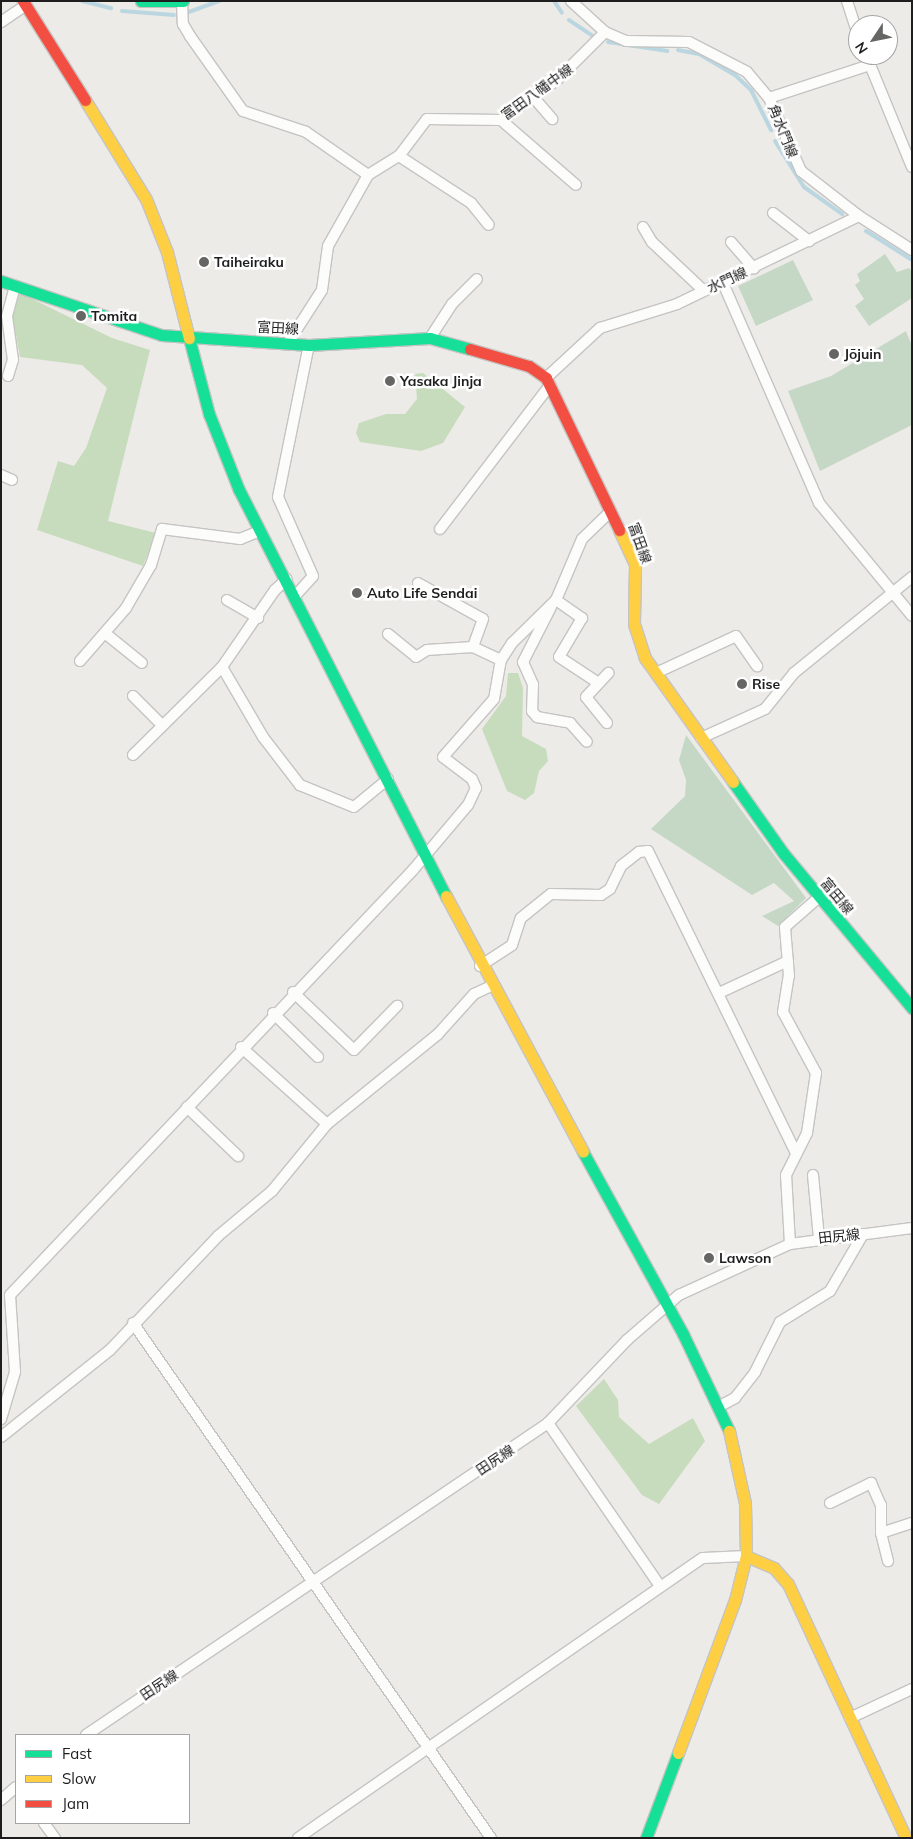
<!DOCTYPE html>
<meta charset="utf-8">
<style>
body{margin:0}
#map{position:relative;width:913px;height:1839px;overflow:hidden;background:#edebe7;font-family:Mulish,"Noto Sans JP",sans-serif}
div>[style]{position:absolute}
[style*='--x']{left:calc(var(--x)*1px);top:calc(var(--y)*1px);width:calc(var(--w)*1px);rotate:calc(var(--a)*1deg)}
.forest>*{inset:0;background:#c6dcbc}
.cemetery>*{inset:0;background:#c5d8c6}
.stream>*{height:4px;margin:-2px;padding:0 2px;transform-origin:2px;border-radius:2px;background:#bad7e1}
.roads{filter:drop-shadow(1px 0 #c5c4c3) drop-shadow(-1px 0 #c5c4c3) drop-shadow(0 1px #c5c4c3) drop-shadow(0 -1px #c5c4c3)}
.street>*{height:10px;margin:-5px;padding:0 5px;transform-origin:5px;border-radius:5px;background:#fcfcfb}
.fast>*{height:11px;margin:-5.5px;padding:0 5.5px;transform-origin:5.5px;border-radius:5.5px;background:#16e098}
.slow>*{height:11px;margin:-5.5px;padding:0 5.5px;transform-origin:5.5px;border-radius:5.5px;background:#ffcf43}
.jam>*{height:11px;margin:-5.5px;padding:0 5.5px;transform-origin:5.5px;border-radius:5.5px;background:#f24e42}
.dots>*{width:14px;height:14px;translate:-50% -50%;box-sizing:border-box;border:2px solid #fff;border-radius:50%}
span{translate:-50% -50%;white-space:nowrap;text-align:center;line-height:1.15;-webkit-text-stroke:5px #fff;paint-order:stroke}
.street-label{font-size:14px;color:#1e1e1e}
.poi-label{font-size:14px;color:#1e1e1e;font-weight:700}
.left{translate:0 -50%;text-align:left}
.frame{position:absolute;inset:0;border:2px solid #1e1e1e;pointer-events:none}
.legend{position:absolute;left:15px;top:1734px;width:175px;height:90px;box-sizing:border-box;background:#fff;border:1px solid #a5a5a5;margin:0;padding:6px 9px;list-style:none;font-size:15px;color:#1e1e1e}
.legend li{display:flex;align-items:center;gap:10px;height:25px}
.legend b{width:25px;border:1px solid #a5a5a5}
.north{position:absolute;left:848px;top:15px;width:50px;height:50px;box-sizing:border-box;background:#fff;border:1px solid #a5a5a5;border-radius:50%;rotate:236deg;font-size:14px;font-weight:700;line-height:20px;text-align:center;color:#1e1e1e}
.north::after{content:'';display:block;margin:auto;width:18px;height:22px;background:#666664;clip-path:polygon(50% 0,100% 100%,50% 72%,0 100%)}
</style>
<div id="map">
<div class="forest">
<i style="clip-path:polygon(20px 293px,112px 338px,150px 350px,108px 521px,156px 533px,143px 566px,37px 530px,58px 461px,74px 466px,86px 448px,107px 388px,82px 365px,20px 357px,12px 313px)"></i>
<i style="clip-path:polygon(423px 373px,465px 407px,443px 443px,421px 451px,360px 442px,356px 433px,359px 423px,386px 414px,405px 414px,417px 399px,415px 374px)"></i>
<i style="clip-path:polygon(508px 673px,518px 673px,523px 688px,522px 736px,546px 749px,548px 761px,539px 771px,534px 793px,525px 800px,507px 791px,482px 729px,506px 696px)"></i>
<i style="clip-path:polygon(604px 1379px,618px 1400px,619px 1417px,649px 1444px,693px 1418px,705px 1441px,659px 1504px,642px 1495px,576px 1406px)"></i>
</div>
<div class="cemetery">
<i style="clip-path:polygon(885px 254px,897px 272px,909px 268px,912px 272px,912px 298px,869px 326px,855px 306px,864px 299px,855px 285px,860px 281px,857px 274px)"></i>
<i style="clip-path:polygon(793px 260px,813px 300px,756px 326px,738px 286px)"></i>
<i style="clip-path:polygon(906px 331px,912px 346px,912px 425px,820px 471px,788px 391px,831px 376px)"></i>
<i style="clip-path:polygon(686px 735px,806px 898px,778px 926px,762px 916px,794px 901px,774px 883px,752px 895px,651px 829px,685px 796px,686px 780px,679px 760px)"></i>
</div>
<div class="stream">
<i style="--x:82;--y:1;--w:30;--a:14"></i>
<i style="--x:554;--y:1;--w:14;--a:56"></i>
<i style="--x:122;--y:11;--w:52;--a:4.4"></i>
<i style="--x:186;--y:13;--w:35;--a:-20"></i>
<i style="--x:569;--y:20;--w:29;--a:34"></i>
<i style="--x:608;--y:42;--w:60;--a:8.7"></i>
<i style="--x:678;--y:50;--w:21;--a:11"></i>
<i style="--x:699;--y:54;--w:42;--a:30.3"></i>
<i style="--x:735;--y:75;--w:22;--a:43"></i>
<i style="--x:751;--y:90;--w:45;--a:63.4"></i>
<i style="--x:775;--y:141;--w:54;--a:57.8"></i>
<i style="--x:804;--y:187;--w:47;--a:35.4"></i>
<i style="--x:866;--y:231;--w:54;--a:32.2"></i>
</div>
<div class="roads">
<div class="street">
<i style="--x:182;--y:1;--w:23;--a:88"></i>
<i style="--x:183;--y:24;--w:14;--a:60"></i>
<i style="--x:190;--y:36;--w:92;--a:54.8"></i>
<i style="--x:243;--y:111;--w:66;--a:18.4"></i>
<i style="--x:306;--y:132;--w:75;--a:34.7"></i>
<i style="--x:571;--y:1;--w:46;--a:42.4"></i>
<i style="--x:605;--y:32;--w:23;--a:23"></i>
<i style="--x:626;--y:41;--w:63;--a:0.9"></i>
<i style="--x:689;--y:42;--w:65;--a:27.3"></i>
<i style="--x:747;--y:72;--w:34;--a:50"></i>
<i style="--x:769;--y:98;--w:80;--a:66.3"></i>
<i style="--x:801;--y:171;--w:73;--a:37.8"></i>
<i style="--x:847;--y:1;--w:36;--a:72"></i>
<i style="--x:1;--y:22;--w:30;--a:-34"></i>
<i style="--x:866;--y:55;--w:121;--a:67.7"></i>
<i style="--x:534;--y:98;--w:28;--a:49"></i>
<i style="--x:769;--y:98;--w:106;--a:-18.1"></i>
<i style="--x:501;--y:120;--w:99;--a:40.9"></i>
<i style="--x:399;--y:156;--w:86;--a:33.1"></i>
<i style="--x:471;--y:203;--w:28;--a:51"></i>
<i style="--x:773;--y:213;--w:46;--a:37.9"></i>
<i style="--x:643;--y:227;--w:17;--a:59"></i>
<i style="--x:652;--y:242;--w:71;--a:43.3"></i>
<i style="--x:731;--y:242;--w:35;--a:49"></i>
<i style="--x:723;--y:283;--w:240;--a:66.4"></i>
<i style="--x:819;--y:503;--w:146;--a:50.5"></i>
<i style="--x:430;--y:338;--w:40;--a:-57.1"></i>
<i style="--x:452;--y:304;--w:35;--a:-45"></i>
<i style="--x:288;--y:343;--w:63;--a:-57.3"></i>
<i style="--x:322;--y:290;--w:44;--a:-82.2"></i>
<i style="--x:328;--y:246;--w:81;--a:-60.6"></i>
<i style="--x:368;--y:175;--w:36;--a:-32"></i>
<i style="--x:399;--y:156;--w:46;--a:-52.9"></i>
<i style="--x:427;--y:119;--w:74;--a:0.8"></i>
<i style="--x:501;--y:120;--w:69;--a:-35.5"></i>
<i style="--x:557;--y:80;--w:68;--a:-45"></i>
<i style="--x:8;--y:376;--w:17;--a:-73"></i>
<i style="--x:13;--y:360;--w:44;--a:-97.8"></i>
<i style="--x:7;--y:316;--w:30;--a:-75"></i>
<i style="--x:546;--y:378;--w:74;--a:-42.8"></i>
<i style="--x:600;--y:328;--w:81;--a:-17.3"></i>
<i style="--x:677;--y:304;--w:202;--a:-25.8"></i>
<i style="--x:859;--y:216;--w:63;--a:32.7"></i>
<i style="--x:1;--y:475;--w:12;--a:24"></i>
<i style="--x:440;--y:529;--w:181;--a:-52.6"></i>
<i style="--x:418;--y:583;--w:74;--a:29"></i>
<i style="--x:483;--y:619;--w:30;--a:110"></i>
<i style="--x:296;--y:595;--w:25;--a:-48"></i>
<i style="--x:313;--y:576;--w:86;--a:-113.9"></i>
<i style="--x:278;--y:497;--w:155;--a:-78.5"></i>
<i style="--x:227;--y:600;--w:36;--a:30"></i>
<i style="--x:556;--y:600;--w:32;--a:35"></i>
<i style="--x:582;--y:618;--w:45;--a:120.5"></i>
<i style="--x:559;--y:657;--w:45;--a:33.3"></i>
<i style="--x:551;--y:607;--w:62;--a:117"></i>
<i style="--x:523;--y:662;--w:24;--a:66"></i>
<i style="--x:533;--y:684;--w:27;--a:92"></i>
<i style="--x:532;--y:711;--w:8;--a:50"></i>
<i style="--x:537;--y:717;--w:34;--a:10"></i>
<i style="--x:570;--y:723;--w:25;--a:48"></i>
<i style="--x:106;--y:634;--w:46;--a:38.9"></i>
<i style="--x:388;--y:634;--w:36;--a:39"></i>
<i style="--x:416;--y:657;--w:13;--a:-32"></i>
<i style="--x:427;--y:650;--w:46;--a:-3.7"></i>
<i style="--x:473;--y:647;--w:31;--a:25"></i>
<i style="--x:80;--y:661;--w:70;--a:-49"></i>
<i style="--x:126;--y:608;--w:50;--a:-59.8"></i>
<i style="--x:151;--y:565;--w:38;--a:-73"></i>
<i style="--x:162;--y:529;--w:79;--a:7.3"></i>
<i style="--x:240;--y:539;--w:22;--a:-22"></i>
<i style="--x:222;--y:667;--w:81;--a:59.6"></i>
<i style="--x:263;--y:737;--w:61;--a:52.4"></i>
<i style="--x:300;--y:785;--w:58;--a:22.2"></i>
<i style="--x:354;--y:807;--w:44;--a:-39.5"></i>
<i style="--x:656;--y:673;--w:88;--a:-24.8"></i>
<i style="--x:736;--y:636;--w:37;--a:55"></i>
<i style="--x:133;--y:696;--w:41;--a:45"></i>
<i style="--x:607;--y:723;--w:33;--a:-129"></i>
<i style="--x:586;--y:697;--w:33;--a:-47"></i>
<i style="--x:701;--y:738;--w:70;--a:-24.4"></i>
<i style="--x:765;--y:709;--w:46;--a:-51.1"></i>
<i style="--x:794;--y:673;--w:152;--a:-39.1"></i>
<i style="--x:133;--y:755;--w:125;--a:-44.7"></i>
<i style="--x:222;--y:667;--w:93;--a:-55.5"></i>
<i style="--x:275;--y:590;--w:16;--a:-43"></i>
<i style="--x:480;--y:966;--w:38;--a:-33"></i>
<i style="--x:512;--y:945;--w:28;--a:-72"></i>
<i style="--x:521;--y:918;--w:38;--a:-39"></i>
<i style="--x:551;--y:894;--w:50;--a:1.1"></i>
<i style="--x:601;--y:895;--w:11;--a:-34"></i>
<i style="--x:610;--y:889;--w:25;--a:-64"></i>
<i style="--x:621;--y:866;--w:23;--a:-38"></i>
<i style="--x:639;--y:852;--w:9;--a:-6"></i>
<i style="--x:648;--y:851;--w:336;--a:63.9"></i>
<i style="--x:293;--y:992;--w:84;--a:43.6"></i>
<i style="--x:354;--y:1050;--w:62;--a:-45.7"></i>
<i style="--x:719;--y:993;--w:76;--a:-24.9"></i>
<i style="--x:273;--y:1013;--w:63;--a:44.4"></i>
<i style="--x:241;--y:1047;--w:115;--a:41.8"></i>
<i style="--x:187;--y:1107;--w:71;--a:43.9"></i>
<i style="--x:813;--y:1175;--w:63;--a:84.6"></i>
<i style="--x:790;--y:1244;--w:69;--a:-93.3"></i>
<i style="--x:786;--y:1175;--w:47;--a:-63.4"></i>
<i style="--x:807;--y:1133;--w:61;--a:-81.5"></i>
<i style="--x:816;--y:1073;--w:69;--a:-118.4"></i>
<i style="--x:783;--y:1012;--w:36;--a:-81"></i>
<i style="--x:789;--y:976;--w:49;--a:-94.7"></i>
<i style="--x:785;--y:927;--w:44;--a:-41.3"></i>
<i style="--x:133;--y:1323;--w:627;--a:55.2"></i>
<i style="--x:720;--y:1406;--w:17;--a:-28"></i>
<i style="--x:735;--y:1398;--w:33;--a:-52"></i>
<i style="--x:755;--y:1372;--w:56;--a:-63.4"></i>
<i style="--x:780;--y:1322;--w:59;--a:-31.8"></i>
<i style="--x:830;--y:1291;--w:66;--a:-59.9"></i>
<i style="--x:1;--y:1419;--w:49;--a:-73.4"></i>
<i style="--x:15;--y:1372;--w:77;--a:-93.7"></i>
<i style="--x:10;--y:1295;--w:586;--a:-46.52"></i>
<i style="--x:413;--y:870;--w:85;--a:-49.8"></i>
<i style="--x:468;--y:805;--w:19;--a:-65"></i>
<i style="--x:476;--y:788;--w:10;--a:-114"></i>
<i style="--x:472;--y:779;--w:36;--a:-143"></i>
<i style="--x:443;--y:757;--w:77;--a:-48.7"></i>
<i style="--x:494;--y:699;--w:40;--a:-80"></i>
<i style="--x:501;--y:660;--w:20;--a:-57"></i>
<i style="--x:512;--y:643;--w:62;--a:-44.3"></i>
<i style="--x:556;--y:600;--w:66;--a:-66.9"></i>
<i style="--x:582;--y:539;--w:40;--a:-44"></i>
<i style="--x:548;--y:1423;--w:198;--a:55.5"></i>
<i style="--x:1;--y:1437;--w:139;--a:-38.6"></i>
<i style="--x:110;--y:1350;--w:157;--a:-46.5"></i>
<i style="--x:218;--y:1236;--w:70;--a:-39.8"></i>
<i style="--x:272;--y:1191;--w:87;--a:-50.6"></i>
<i style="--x:327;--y:1124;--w:143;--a:-39"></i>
<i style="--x:438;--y:1034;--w:54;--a:-48"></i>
<i style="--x:474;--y:994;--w:19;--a:-25"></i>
<i style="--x:830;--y:1503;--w:46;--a:-26"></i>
<i style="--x:871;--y:1483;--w:24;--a:66"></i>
<i style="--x:881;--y:1505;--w:28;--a:90"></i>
<i style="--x:881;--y:1533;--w:33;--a:-18"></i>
<i style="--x:881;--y:1533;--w:29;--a:76"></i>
<i style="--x:850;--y:1718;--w:68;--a:-25.1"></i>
<i style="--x:86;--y:1735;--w:557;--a:-34.03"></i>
<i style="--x:548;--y:1423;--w:115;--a:-46.4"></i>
<i style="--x:627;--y:1340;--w:69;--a:-40.9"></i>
<i style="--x:679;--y:1295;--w:122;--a:-24.7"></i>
<i style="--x:790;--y:1244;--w:123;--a:-7.5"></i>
<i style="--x:1;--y:1800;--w:20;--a:-41"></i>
<i style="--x:44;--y:1823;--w:19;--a:54"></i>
<i style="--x:298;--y:1838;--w:492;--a:-34.7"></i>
<i style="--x:703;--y:1558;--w:43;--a:-2.7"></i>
</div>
<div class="fast">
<i style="--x:141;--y:1;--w:42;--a:0"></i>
<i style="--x:1;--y:281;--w:169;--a:18.6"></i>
<i style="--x:161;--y:335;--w:148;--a:3.9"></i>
<i style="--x:309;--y:345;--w:121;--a:-3.3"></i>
<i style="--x:430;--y:338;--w:41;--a:15.4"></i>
<i style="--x:189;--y:338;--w:79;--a:75.3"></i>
<i style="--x:209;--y:414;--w:82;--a:68.5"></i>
<i style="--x:239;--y:490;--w:456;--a:63"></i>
<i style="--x:733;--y:782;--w:88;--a:54.7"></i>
<i style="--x:784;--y:854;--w:200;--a:50.3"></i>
<i style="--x:583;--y:1152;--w:208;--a:61.2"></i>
<i style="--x:683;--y:1334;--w:107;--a:64.6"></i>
<i style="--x:646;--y:1838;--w:91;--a:-69.4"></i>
</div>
<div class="slow">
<i style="--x:85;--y:100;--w:116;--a:58.4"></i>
<i style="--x:146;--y:199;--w:57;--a:68.4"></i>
<i style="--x:167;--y:252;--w:89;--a:75.7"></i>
<i style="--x:619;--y:530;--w:38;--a:65"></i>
<i style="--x:635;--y:565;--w:59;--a:91"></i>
<i style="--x:634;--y:624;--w:36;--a:72"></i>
<i style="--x:645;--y:658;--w:152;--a:54.6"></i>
<i style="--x:446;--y:896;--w:290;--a:61.8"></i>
<i style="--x:746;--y:1556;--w:30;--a:23"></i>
<i style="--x:774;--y:1568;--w:21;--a:49"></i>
<i style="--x:788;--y:1584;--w:280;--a:65.1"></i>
<i style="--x:678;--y:1753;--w:163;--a:-69.6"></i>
<i style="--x:735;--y:1600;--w:45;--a:-76"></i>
<i style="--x:746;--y:1556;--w:53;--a:-91.1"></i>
<i style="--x:745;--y:1503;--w:74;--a:-102.5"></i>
</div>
<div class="jam">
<i style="--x:23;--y:1;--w:117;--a:57.9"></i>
<i style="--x:470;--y:349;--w:61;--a:16.1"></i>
<i style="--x:529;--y:366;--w:21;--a:35"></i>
<i style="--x:546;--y:378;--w:169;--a:64.3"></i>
</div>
</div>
<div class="dots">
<i style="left:204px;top:262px;background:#666664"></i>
<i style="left:81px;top:316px;background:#666664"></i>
<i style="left:834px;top:354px;background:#666664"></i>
<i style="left:390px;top:381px;background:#666664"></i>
<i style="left:357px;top:593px;background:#666664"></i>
<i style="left:742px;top:684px;background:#666664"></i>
<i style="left:709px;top:1258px;background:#666664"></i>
</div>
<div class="street-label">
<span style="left:537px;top:92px;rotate:-36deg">富田八幡中線</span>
<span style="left:783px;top:131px;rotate:68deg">角水門線</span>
<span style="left:727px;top:280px;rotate:-25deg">水門線</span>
<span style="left:278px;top:328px;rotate:3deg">富田線</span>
<span style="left:640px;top:543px;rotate:70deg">富田線</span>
<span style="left:837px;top:896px;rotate:50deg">富田線</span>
<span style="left:839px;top:1236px;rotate:-6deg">田尻線</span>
<span style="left:495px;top:1460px;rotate:-34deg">田尻線</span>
<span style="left:159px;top:1685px;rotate:-34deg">田尻線</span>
</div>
<div class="poi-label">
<span class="left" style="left:214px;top:262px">Taiheiraku</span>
<span class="left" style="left:91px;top:316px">Tomita</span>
<span class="left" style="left:844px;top:354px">Jōjuin</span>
<span class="left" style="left:400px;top:381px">Yasaka Jinja</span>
<span class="left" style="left:367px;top:593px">Auto Life Sendai</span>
<span class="left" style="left:752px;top:684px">Rise</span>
<span class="left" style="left:719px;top:1258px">Lawson</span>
</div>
<div class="frame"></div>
<ul class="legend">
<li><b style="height:6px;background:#16e098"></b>Fast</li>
<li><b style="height:6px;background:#ffcf43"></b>Slow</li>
<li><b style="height:6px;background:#f24e42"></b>Jam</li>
</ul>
<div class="north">N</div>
</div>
